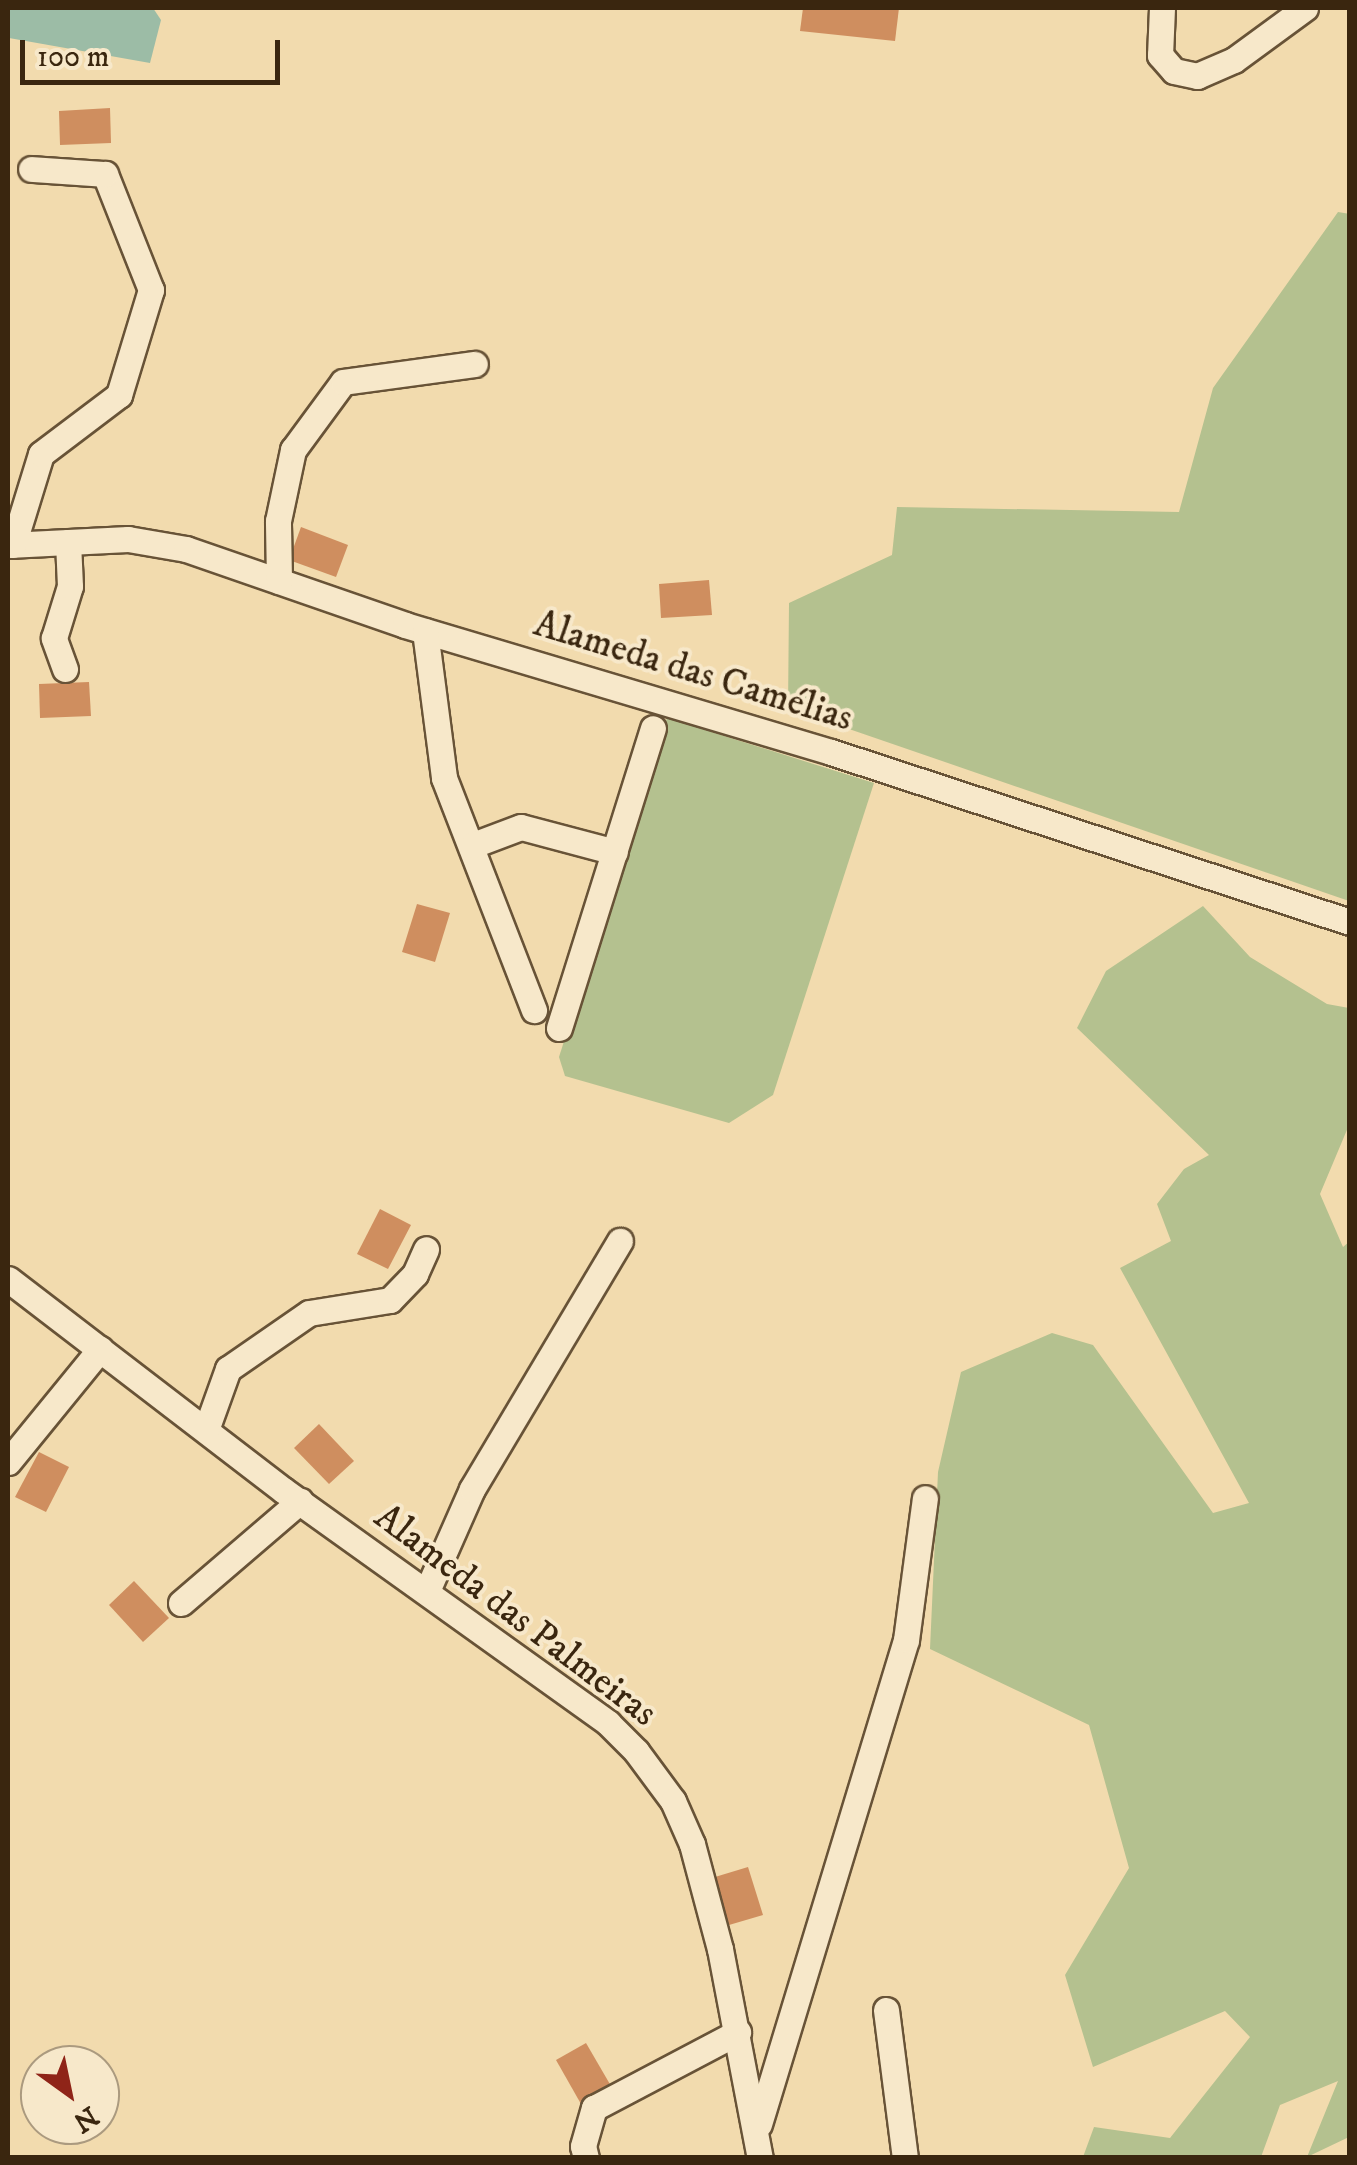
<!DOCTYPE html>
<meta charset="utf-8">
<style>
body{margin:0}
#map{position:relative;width:1357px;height:2165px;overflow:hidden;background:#f2dbae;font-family:"IM FELL DW Pica",serif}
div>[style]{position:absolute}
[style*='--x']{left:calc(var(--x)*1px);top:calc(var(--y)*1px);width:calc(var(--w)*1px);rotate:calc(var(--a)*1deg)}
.green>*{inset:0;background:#b4c18f}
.water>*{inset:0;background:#9cbca6}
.building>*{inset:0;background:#cf8e5f}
.roads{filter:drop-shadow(2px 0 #685337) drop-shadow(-2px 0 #685337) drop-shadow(0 2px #685337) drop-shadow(0 -2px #685337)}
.minor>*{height:25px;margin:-12.5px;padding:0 12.5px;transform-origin:12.5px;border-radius:12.5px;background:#f7e8ca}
span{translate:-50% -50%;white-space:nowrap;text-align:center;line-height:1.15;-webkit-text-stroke:8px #f7e8ca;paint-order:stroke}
.street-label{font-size:38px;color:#3a260f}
.frame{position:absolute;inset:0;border:10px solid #3a260f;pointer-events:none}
.north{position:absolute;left:20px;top:2045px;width:100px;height:100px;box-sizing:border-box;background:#f7e8ca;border:2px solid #ab9a7f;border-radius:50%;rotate:147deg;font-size:28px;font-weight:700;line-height:40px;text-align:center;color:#3a260f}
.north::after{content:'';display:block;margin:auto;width:35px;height:45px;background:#8f2418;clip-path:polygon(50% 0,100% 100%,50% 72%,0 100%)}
.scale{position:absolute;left:20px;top:40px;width:260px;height:45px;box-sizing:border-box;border:5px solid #3a260f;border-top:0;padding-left:12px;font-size:30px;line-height:35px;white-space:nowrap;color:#3a260f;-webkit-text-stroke:8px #f7e8ca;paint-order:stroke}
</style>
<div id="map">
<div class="green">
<i style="clip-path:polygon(1338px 212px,1350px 214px,1349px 901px,788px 708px,789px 603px,892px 555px,897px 507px,1179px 512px,1213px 388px)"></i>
<i style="clip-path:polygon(667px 718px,874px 783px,773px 1095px,729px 1123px,565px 1076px,559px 1057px)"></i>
<i style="clip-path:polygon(1203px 906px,1250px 957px,1327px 1004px,1349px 1008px,1349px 1125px,1320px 1194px,1343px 1247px,1350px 1241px,1349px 2137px,1307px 2157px,1338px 2081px,1280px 2105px,1261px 2157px,1083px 2157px,1094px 2127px,1170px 2138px,1250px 2037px,1225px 2011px,1093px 2067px,1065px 1975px,1129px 1868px,1089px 1725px,930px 1649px,938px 1472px,961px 1372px,1052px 1333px,1093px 1345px,1213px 1513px,1249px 1503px,1120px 1268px,1171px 1241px,1157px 1204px,1184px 1169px,1209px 1155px,1077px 1028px,1106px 971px)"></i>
</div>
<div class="water">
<i style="clip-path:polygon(8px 8px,153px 8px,161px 20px,150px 63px,9px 38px)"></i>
</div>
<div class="building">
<i style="clip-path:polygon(803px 8px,899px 8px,895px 41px,800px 31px)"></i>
<i style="clip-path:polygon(110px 108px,111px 143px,60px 145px,59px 111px)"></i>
<i style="clip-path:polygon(301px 527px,348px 545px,336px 577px,289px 560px)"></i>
<i style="clip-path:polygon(709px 580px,712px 615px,661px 618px,659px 584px)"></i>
<i style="clip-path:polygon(89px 682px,91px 716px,40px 718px,39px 684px)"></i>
<i style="clip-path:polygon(417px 904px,450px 913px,435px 962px,402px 952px)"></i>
<i style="clip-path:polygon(380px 1209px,411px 1225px,388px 1269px,357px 1254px)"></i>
<i style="clip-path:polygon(319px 1424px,354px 1461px,329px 1484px,294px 1448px)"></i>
<i style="clip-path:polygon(39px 1452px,69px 1467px,46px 1512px,15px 1497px)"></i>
<i style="clip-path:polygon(134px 1581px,169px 1618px,143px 1642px,109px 1605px)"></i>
<i style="clip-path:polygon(748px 1867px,763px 1915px,729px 1925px,715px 1877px)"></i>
<i style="clip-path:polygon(586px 2043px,611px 2086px,581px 2104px,556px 2060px)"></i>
</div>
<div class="roads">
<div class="minor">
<i style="--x:1162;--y:8;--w:47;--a:92.4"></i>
<i style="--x:1160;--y:55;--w:21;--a:49"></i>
<i style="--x:1174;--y:71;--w:24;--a:12"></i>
<i style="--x:1197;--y:76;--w:40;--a:-23.4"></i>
<i style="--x:1234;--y:60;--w:88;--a:-36.2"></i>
<i style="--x:8;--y:545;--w:120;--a:-2.9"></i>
<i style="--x:128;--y:539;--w:59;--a:9.8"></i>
<i style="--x:186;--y:549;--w:232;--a:19.1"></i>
<i style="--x:405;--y:625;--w:445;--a:16.6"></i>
<i style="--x:831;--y:752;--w:546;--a:18.14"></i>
<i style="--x:13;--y:545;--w:95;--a:-72.9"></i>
<i style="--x:41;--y:454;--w:98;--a:-37.1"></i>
<i style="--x:119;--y:395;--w:110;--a:-73.1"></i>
<i style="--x:151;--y:290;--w:125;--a:-111.6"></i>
<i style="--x:105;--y:174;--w:74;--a:-176.1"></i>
<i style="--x:279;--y:581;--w:60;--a:-91"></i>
<i style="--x:278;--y:521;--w:73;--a:-78.1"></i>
<i style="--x:293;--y:450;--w:84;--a:-53.7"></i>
<i style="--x:343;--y:382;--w:133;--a:-7.8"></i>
<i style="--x:425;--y:631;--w:148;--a:82.6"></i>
<i style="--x:444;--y:778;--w:249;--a:68.8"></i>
<i style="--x:65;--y:669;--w:33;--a:-110"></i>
<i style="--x:54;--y:638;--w:54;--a:-72.9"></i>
<i style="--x:70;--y:586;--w:44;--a:-92.6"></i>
<i style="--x:473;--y:845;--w:51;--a:-20.6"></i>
<i style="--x:521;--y:827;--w:97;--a:14.9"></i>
<i style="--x:559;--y:1028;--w:314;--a:-72.6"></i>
<i style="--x:8;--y:1279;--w:347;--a:37.5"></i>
<i style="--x:283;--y:1490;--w:400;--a:35.6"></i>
<i style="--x:608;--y:1723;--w:40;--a:45"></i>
<i style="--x:636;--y:1751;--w:62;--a:53.5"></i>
<i style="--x:673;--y:1801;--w:47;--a:66.2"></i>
<i style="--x:692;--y:1844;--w:109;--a:75.1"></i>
<i style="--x:720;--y:1949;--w:213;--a:79.2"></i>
<i style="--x:206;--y:1430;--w:65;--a:-70.2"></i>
<i style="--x:228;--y:1369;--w:98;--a:-34.7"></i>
<i style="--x:309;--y:1313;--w:82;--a:-9.1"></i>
<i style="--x:390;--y:1300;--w:36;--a:-46"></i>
<i style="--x:415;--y:1274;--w:27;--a:-66"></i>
<i style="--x:8;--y:1462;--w:146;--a:-50.8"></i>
<i style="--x:427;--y:1591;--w:111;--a:-66.2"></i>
<i style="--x:472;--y:1489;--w:289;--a:-59.2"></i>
<i style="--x:181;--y:1603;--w:157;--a:-40.6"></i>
<i style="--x:886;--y:2010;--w:149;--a:82.7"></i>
<i style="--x:759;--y:2124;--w:506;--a:-73.11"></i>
<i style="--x:906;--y:1640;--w:143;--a:-82.4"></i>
<i style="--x:586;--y:2158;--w:12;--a:-104"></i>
<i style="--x:583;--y:2146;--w:40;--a:-74"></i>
<i style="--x:594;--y:2108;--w:163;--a:-27.8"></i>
</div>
</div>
<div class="street-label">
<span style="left:693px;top:672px;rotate:17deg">Alameda das Camélias</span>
<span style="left:515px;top:1616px;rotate:37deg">Alameda das Palmeiras</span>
</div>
<div class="frame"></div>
<div class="north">N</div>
<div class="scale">100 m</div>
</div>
